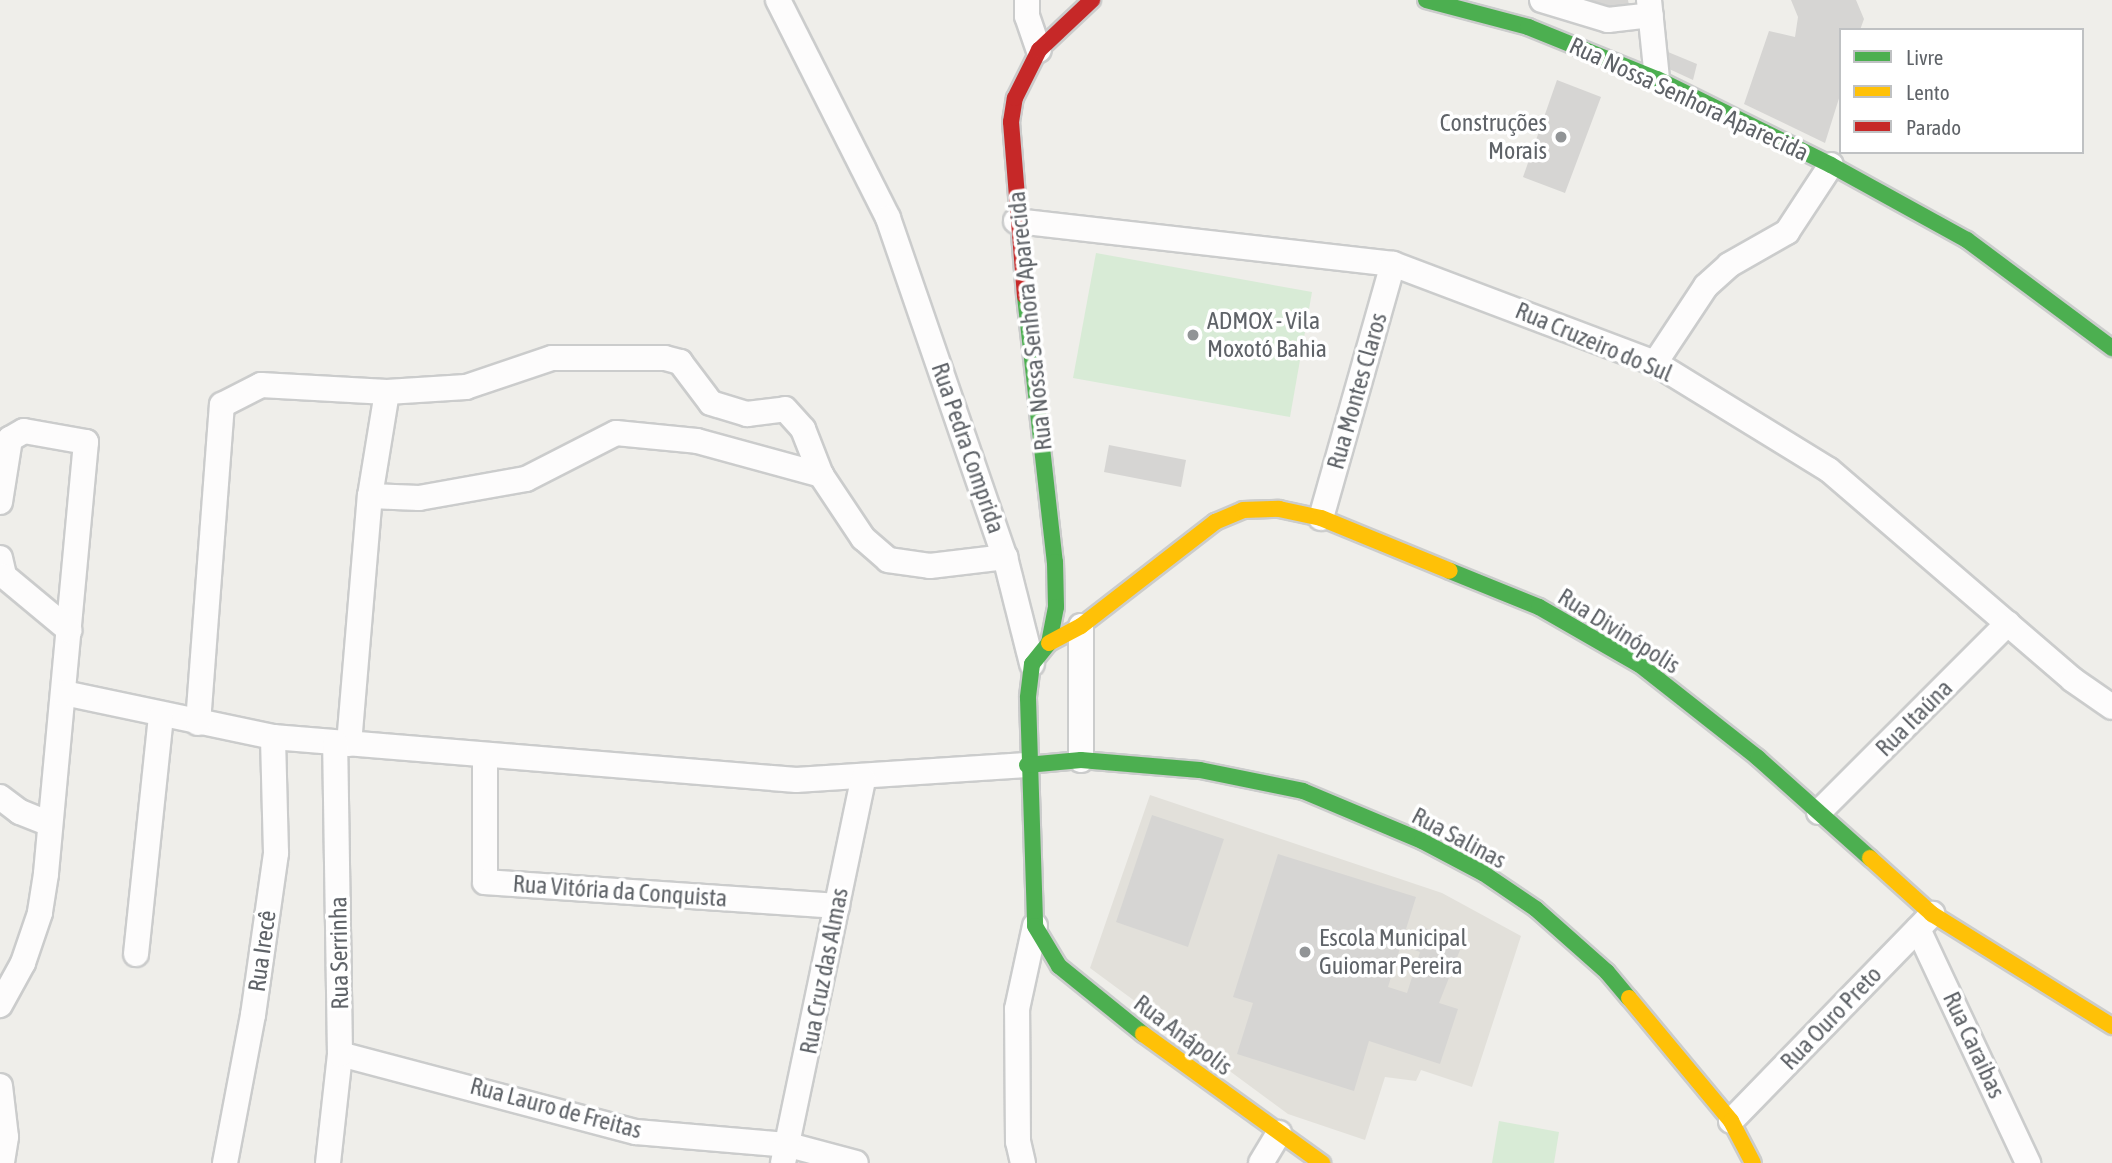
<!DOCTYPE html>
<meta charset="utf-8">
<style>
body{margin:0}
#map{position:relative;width:2112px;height:1163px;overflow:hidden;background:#efeeea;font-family:"Asap Condensed",sans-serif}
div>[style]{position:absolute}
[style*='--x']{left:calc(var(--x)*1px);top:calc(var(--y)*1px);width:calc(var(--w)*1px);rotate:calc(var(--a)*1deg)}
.education>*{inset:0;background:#e2e0da}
.green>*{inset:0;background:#d8ebd6}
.building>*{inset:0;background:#d6d5d3}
.roads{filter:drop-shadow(2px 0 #cbcccc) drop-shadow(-2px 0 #cbcccc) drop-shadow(0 2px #cbcccc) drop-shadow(0 -2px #cbcccc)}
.street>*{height:24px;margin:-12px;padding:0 12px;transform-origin:12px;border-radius:12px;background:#fdfcfc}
.fast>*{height:16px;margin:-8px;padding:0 8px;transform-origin:8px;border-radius:8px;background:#4caf50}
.slow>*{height:16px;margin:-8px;padding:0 8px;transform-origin:8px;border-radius:8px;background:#ffc107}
.jam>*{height:16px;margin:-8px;padding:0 8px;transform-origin:8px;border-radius:8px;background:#c62828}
.dots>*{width:19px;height:19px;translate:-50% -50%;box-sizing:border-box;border:4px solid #fff;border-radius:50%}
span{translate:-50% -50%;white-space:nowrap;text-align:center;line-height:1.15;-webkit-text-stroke:7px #fff;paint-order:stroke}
.street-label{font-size:24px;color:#5f6368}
.poi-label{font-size:24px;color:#5f6368}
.right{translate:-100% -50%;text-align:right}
.left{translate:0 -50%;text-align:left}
.legend{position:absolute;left:1839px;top:28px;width:245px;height:126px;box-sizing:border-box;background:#fff;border:2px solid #bfc1c3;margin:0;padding:9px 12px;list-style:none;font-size:21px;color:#5f6368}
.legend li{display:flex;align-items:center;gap:14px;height:35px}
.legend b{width:35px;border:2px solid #bfc1c3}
</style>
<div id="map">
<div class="education">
<i style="clip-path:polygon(1150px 795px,1442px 893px,1521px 936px,1472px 1087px,1421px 1070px,1416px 1081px,1385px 1077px,1365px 1140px,1288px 1114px,1090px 968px)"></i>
</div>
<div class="green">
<i style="clip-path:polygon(1096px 253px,1312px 292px,1290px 417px,1073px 378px)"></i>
<i style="clip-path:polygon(1499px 1121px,1559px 1132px,1554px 1163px,1492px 1163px)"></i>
</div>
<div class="building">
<i style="clip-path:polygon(1590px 0,1628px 0,1630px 10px,1589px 5px)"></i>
<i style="clip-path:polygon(1791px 0,1856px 0,1864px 19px,1860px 30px,1841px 30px,1841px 92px,1825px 143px,1744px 104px,1769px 31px,1795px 37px,1798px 17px)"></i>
<i style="clip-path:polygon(1668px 52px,1697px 64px,1693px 80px,1667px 68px)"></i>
<i style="clip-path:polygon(1557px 80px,1601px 97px,1565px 193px,1523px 177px)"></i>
<i style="clip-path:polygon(1109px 445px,1186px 460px,1181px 487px,1104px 472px)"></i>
<i style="clip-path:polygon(1152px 815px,1224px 839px,1188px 947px,1116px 922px)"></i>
<i style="clip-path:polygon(1278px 854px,1416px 897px,1388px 987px,1407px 993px,1420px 952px,1414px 950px,1421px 927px,1464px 940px,1439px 1003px,1458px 1009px,1440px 1064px,1369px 1041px,1354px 1091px,1237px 1054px,1253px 1003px,1233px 997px)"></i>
</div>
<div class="roads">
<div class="street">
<i style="--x:778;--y:0;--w:244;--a:63.2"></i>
<i style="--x:888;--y:218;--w:359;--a:71"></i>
<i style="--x:1005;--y:557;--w:110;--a:75.8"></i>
<i style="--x:1027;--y:0;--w:16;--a:90"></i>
<i style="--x:1027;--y:16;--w:36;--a:71"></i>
<i style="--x:1542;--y:0;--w:69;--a:16.9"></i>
<i style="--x:1608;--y:20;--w:43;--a:-6.6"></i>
<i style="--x:1649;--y:0;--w:79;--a:84.2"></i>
<i style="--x:1016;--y:221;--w:379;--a:6.5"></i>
<i style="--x:1393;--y:264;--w:280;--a:20.7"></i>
<i style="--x:1655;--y:363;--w:204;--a:31.6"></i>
<i style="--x:1829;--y:470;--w:322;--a:40.7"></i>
<i style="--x:2073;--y:680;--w:47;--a:34.7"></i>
<i style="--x:1655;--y:363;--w:92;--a:-56.5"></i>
<i style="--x:1706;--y:286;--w:31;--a:-42"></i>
<i style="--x:1729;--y:265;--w:67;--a:-29.6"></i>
<i style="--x:1787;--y:232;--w:80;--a:-56.7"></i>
<i style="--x:370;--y:496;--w:49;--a:2.3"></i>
<i style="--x:419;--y:498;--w:109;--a:-10.1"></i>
<i style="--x:526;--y:479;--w:101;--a:-27.1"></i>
<i style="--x:616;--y:433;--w:81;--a:5.6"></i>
<i style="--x:697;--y:441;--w:129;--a:15.3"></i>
<i style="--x:0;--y:502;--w:64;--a:-81"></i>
<i style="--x:10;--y:439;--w:16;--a:-30"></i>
<i style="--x:24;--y:431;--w:63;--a:10.1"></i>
<i style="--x:86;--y:442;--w:434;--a:95.3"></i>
<i style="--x:46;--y:874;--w:39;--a:99"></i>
<i style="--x:40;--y:913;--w:53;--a:108.8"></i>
<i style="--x:23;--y:963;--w:48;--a:118.7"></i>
<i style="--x:1321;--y:518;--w:264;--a:-74.2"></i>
<i style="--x:0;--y:558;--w:18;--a:77"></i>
<i style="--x:4;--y:576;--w:85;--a:39.7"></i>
<i style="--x:64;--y:693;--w:214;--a:11.9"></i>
<i style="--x:273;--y:737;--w:525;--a:4.7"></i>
<i style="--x:796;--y:780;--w:231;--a:-3.7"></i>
<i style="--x:198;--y:723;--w:319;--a:-85.7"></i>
<i style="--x:222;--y:405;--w:44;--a:-27.1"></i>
<i style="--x:261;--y:385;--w:126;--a:3.2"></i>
<i style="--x:387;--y:392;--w:79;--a:-3.6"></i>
<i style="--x:466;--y:387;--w:91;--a:-18.6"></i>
<i style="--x:552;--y:358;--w:113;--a:0"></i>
<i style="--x:665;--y:358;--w:16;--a:15"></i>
<i style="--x:680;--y:362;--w:51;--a:52.9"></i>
<i style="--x:711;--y:403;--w:38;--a:17"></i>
<i style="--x:747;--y:414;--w:38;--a:-7"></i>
<i style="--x:785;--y:409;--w:27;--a:48"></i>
<i style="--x:803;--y:429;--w:49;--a:68.6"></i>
<i style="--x:821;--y:475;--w:76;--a:56.3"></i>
<i style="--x:863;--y:538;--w:33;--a:41"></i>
<i style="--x:888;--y:560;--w:42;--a:8.1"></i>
<i style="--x:930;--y:566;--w:76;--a:-6.8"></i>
<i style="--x:349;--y:744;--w:249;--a:-85.2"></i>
<i style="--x:370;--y:496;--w:105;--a:-80.7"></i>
<i style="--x:485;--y:757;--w:125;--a:90"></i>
<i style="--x:485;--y:882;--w:353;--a:3.9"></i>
<i style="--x:1081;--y:760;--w:134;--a:-90"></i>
<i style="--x:0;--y:797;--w:25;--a:37"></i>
<i style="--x:20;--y:812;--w:32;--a:22"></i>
<i style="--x:1819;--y:812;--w:267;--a:-45"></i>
<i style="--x:1918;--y:929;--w:259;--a:64.8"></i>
<i style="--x:136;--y:954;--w:238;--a:-84"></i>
<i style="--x:340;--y:1054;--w:306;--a:14.8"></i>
<i style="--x:636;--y:1132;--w:154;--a:4.9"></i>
<i style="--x:789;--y:1145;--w:69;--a:15"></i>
<i style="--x:0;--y:1086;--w:51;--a:83.3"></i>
<i style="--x:6;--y:1137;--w:26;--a:99"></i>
<i style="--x:1731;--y:1121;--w:289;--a:-45.8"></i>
<i style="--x:225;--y:1163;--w:151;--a:-79.3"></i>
<i style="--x:253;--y:1015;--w:164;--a:-81.9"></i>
<i style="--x:276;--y:853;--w:116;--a:-91.5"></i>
<i style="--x:328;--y:1163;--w:110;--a:-83.7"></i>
<i style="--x:340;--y:1054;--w:311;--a:-90.9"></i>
<i style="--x:783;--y:1163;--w:392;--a:-78.2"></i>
<i style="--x:1023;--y:1163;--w:22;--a:-103"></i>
<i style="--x:1018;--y:1142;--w:133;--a:-90.4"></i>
<i style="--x:1017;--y:1009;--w:85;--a:-77.8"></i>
<i style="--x:1261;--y:1163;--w:35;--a:-59"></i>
</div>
<div class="fast">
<i style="--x:1426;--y:0;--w:106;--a:14.8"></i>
<i style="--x:1528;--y:27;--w:139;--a:22"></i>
<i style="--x:1657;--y:79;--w:194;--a:26.3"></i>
<i style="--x:1831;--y:165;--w:155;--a:28.9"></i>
<i style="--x:1967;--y:240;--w:181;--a:36.7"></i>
<i style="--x:1025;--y:296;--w:268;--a:83.6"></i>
<i style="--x:1055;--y:562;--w:45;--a:88.7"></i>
<i style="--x:1056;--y:607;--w:37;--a:101"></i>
<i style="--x:1049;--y:643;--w:27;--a:129"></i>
<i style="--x:1032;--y:664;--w:34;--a:97"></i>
<i style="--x:1028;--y:698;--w:228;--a:88.2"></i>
<i style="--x:1035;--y:926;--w:47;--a:59"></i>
<i style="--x:1059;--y:966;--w:108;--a:39"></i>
<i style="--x:1450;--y:571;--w:96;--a:22"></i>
<i style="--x:1539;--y:607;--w:116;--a:29.9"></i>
<i style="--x:1640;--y:665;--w:150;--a:38.2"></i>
<i style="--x:1758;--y:758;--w:150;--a:41.8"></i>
<i style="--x:1027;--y:765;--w:54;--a:-5.3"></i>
<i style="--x:1081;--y:760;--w:119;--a:4.8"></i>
<i style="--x:1200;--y:770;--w:105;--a:11.5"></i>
<i style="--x:1303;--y:791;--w:129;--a:22.8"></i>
<i style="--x:1422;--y:841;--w:69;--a:27.7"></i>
<i style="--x:1483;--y:873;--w:64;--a:34.2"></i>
<i style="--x:1536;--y:909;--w:95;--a:41.6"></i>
<i style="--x:1607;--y:972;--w:34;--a:50"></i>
</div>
<div class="slow">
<i style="--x:1049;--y:643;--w:36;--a:-28"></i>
<i style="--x:1081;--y:626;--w:170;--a:-37.8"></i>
<i style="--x:1215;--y:522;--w:30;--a:-23"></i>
<i style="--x:1243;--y:510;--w:36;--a:-2"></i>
<i style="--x:1279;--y:509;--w:43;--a:12.1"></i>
<i style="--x:1321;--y:518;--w:139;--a:22.3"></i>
<i style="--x:1870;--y:858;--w:84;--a:42.1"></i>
<i style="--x:1932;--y:914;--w:212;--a:31.9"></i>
<i style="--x:1629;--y:998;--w:160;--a:50.3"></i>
<i style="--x:1731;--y:1121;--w:47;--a:62.4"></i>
<i style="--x:1143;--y:1034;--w:221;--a:35.8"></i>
</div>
<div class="jam">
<i style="--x:1025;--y:296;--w:175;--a:-94.6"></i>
<i style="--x:1011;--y:122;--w:24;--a:-81"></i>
<i style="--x:1015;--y:98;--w:54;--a:-63.4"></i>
<i style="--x:1039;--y:50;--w:73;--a:-43.3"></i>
</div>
</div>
<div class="dots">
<i style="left:1561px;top:137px;background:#919496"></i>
<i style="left:1193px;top:335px;background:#919496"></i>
<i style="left:1305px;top:952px;background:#919496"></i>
</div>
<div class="street-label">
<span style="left:1689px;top:99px;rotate:25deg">Rua Nossa Senhora Aparecida</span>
<span style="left:1030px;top:321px;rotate:-96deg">Rua Nossa Senhora Aparecida</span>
<span style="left:1594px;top:342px;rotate:23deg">Rua Cruzeiro do Sul</span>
<span style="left:1357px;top:391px;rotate:-74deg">Rua Montes Claros</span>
<span style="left:968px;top:448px;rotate:71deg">Rua Pedra Comprida</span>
<span style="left:1619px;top:631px;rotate:32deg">Rua Divinópolis</span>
<span style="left:1914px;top:718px;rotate:-45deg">Rua Itaúna</span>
<span style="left:1459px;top:838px;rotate:28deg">Rua Salinas</span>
<span style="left:620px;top:891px;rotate:4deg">Rua Vitória da Conquista</span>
<span style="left:262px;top:951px;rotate:-82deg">Rua Irecê</span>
<span style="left:339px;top:953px;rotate:-91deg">Rua Serrinha</span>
<span style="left:824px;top:971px;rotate:-79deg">Rua Cruz das Almas</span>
<span style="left:1831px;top:1018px;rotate:-46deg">Rua Ouro Preto</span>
<span style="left:1183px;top:1035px;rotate:37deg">Rua Anápolis</span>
<span style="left:1974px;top:1045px;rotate:65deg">Rua Caraibas</span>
<span style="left:556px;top:1108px;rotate:15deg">Rua Lauro de Freitas</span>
</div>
<div class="poi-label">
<span class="right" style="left:1547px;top:137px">Construções<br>Morais</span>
<span class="left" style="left:1207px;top:335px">ADMOX - Vila<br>Moxotó Bahia</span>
<span class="left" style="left:1319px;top:952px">Escola Municipal<br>Guiomar Pereira</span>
</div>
<ul class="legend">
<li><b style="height:9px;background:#4caf50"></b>Livre</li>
<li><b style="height:9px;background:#ffc107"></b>Lento</li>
<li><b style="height:9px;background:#c62828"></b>Parado</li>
</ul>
</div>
